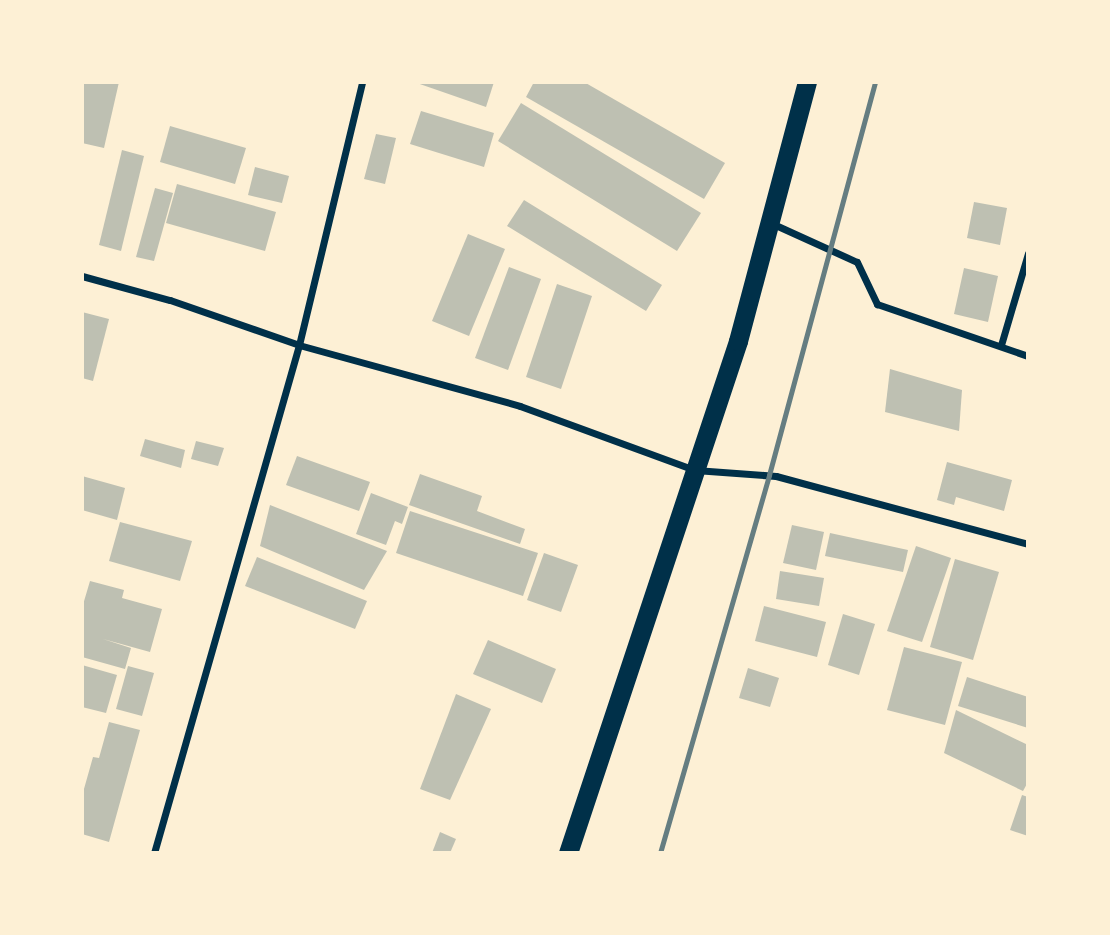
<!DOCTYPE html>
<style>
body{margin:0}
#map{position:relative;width:1110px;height:935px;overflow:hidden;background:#fdf0d5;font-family:"Titillium Web",sans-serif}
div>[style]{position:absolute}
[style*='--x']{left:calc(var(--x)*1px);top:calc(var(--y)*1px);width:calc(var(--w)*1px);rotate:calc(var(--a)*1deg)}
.building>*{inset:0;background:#bec0b2}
.minor>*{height:7px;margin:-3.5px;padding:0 3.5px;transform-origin:3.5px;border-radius:3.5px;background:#003049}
.trunk>*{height:19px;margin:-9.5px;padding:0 9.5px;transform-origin:9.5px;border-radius:9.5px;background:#003049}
.rail>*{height:5px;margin:-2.5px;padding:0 2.5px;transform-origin:2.5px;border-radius:2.5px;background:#657d81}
span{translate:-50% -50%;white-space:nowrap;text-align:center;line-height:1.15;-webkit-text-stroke:6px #fdf0d5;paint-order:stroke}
.frame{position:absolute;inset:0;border:84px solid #fdf0d5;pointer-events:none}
</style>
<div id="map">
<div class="building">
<i style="clip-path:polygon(84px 82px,119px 82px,104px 148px,82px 143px)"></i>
<i style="clip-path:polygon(414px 82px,494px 82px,486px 107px)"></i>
<i style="clip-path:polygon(534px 82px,584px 82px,725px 163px,704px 199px,526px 97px)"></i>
<i style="clip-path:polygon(521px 103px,701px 213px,677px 251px,498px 141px)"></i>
<i style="clip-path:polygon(421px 111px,494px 133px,484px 167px,410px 144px)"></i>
<i style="clip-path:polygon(170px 126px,246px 148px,235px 184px,160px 162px)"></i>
<i style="clip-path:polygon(376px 134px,396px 138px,385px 184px,364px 179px)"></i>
<i style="clip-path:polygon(122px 150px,144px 156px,121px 251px,99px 245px)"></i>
<i style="clip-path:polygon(255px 167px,289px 176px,282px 203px,248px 195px)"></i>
<i style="clip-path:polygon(177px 184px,276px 212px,265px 251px,166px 223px)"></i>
<i style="clip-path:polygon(155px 188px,173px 193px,154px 261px,136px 257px)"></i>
<i style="clip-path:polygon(524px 200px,662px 285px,646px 311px,507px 226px)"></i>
<i style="clip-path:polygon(974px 202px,1007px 208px,1000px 245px,967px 238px)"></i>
<i style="clip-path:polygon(468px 234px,505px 249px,469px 336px,432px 321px)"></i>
<i style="clip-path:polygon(509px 267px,541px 279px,508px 370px,475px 358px)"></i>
<i style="clip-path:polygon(964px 268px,998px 276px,988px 322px,954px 314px)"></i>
<i style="clip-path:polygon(557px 284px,592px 296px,561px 389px,526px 377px)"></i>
<i style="clip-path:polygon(82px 312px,109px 319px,93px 381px,82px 378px)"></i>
<i style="clip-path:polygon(890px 369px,962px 390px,959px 431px,885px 412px)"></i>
<i style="clip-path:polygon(145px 439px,185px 450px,181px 468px,140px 456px)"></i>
<i style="clip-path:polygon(196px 441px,224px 448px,218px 466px,191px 459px)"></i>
<i style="clip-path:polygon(297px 456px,370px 482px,359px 511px,286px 485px)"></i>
<i style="clip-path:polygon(947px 462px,1012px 480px,1004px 511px,956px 497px,954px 505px,937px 500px)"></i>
<i style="clip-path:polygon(420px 474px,482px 496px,477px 511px,525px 529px,520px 544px,409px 505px)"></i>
<i style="clip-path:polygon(82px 476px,125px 488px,117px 520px,82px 510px)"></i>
<i style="clip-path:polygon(371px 493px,408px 507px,402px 524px,395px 521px,386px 545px,356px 534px)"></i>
<i style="clip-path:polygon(270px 505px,387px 551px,364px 590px,260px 546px)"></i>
<i style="clip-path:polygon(410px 511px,538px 553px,523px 596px,396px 553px)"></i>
<i style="clip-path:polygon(120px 522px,192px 541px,180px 581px,109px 561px)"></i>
<i style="clip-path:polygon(792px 525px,824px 532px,816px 570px,783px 563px)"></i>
<i style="clip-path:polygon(830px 533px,908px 550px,903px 572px,825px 556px)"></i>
<i style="clip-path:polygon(916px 546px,951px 558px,922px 642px,887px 631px)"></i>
<i style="clip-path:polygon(544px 553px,578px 565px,561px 612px,527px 600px)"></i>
<i style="clip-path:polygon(257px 557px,367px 601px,355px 629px,245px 586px)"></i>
<i style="clip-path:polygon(955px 559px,999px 572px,973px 660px,930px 647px)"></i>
<i style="clip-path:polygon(780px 571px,824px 578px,819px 606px,776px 599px)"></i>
<i style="clip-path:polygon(90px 581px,124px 590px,122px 598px,162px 609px,150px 652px,103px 639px,131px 648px,125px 669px,82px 657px,82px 608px)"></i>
<i style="clip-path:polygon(764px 606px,826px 622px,817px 657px,755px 641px)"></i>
<i style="clip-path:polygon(843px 614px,875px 624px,859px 675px,828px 665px)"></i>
<i style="clip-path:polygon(488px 640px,556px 669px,542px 703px,473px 674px)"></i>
<i style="clip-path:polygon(904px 647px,962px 662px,945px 725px,887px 710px)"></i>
<i style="clip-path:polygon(82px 665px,117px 675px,106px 713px,82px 707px)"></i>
<i style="clip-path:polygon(128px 666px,154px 673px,142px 716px,116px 709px)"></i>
<i style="clip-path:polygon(748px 668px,779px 678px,770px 707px,739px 698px)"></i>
<i style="clip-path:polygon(967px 677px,1028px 697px,1028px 728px,958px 706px)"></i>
<i style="clip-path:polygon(456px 694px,491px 709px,450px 800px,420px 789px)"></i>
<i style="clip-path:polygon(956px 710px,1028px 745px,1028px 782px,1023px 791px,944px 753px)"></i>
<i style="clip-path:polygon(109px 722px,140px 730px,109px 842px,82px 834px,82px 796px,93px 757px,99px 758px)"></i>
<i style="clip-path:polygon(1022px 795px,1028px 797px,1028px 836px,1010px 830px)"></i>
<i style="clip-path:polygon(440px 832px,456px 839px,450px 853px,432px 853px)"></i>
</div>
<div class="minor">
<i style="--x:771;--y:223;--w:94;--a:24.4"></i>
<i style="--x:857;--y:262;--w:47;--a:64.5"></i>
<i style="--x:877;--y:304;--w:160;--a:19"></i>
<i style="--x:82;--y:276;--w:91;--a:15.3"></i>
<i style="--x:170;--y:300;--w:137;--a:19.2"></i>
<i style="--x:299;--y:345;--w:229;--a:15.4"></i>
<i style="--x:520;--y:406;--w:186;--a:20.1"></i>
<i style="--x:695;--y:470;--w:81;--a:4.2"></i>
<i style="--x:776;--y:476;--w:261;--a:15.1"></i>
<i style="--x:1001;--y:345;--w:96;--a:-73.6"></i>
<i style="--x:154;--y:853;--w:528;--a:-74.07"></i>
<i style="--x:299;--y:345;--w:270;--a:-76.5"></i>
</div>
<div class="trunk">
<i style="--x:568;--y:853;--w:539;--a:-71.63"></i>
<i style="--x:738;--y:341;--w:268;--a:-75.1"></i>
</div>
<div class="rail">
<i style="--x:660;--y:853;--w:393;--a:-73.9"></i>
<i style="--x:769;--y:475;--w:407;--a:-74.9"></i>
</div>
<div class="frame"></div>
</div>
